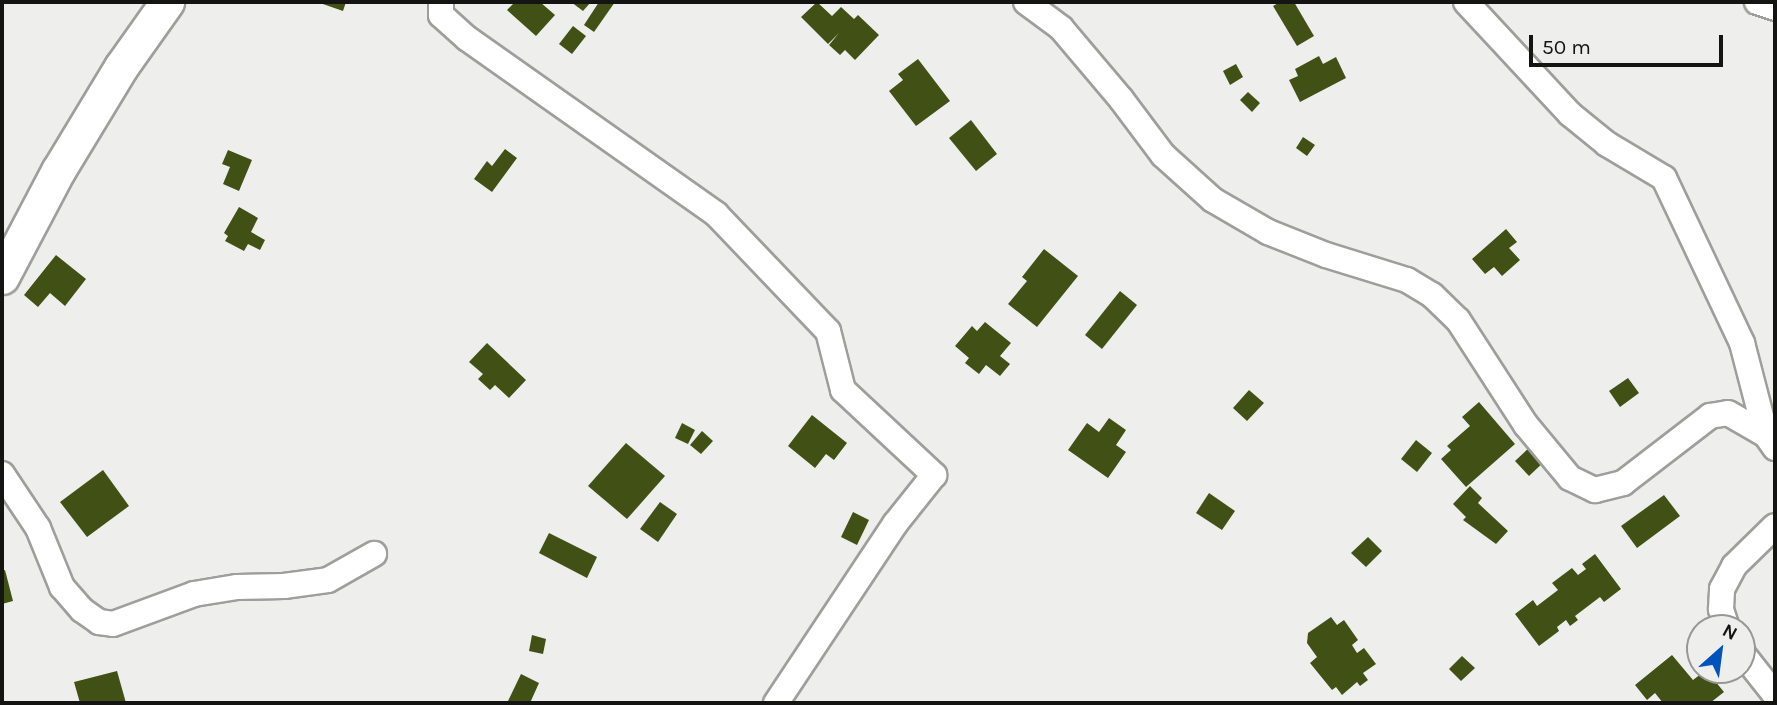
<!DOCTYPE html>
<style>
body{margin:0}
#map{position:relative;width:1777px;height:705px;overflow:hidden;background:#eeefec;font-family:Karla,sans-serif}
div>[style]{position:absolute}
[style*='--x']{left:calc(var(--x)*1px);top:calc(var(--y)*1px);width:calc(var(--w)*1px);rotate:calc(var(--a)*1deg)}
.building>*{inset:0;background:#415116}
.roads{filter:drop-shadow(2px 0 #9e9f9c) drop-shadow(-2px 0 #9e9f9c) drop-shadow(0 2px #9e9f9c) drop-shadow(0 -2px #9e9f9c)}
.street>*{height:24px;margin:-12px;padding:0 12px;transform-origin:12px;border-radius:12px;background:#fff}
.secondary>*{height:33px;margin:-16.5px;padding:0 16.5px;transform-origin:16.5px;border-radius:16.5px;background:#fff}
span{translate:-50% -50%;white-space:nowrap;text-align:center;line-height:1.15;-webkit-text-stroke:7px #eeefec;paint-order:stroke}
.frame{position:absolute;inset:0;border:4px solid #141413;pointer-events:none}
.north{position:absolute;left:1686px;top:614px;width:70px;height:70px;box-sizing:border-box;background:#eeefec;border:2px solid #979795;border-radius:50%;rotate:28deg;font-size:19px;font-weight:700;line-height:28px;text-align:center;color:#141413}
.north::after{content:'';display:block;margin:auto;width:24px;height:32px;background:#0053bc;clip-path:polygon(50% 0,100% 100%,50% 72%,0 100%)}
.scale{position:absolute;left:1529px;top:35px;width:194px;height:32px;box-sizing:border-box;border:4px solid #141413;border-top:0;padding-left:9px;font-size:21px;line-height:24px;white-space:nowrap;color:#141413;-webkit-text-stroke:5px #eeefec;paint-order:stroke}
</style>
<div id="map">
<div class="building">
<i style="clip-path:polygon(317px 2px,346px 2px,343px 11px)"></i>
<i style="clip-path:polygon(515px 2px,540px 2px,555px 15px,536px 36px,507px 10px)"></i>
<i style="clip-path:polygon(571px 2px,591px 2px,583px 11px)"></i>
<i style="clip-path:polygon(599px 2px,615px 2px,594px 32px,584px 25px)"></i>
<i style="clip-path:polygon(817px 2px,832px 16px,841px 7px,854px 19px,858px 15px,879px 35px,855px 60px,845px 50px,840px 55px,829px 45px,839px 33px,828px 44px,801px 17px)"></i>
<i style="clip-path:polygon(1280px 2px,1294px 2px,1314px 36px,1297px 46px,1273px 6px)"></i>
<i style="clip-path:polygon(573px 26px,586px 36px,572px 54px,559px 44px)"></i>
<i style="clip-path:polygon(1319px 56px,1323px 64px,1336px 57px,1346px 78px,1300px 102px,1289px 80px,1298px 76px,1295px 69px)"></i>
<i style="clip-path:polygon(918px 59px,950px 101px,916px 126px,889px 91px,903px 80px,898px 74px)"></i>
<i style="clip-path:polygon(1236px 64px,1243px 77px,1230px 85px,1223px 71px)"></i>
<i style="clip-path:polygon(1248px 92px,1260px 103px,1252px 112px,1240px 100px)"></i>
<i style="clip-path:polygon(971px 120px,997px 154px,976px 171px,949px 138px)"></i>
<i style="clip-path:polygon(1303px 137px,1315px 145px,1307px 156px,1296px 148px)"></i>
<i style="clip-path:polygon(505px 149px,517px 158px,492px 192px,474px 179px,487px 161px,492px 166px)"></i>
<i style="clip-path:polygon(228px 150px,252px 160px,239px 191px,223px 184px,230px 167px,222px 164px)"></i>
<i style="clip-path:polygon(239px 207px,258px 218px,251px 232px,265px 240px,260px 250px,248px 244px,244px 251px,225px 241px,228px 236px,224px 233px)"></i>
<i style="clip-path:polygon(1506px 229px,1517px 242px,1509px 248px,1520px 260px,1502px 276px,1494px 267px,1485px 274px,1472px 259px)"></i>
<i style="clip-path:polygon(1044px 249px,1078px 276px,1037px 327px,1008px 304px,1027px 281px,1022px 277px)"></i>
<i style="clip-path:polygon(56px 255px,86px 279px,65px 306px,50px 293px,38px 307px,24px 295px)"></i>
<i style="clip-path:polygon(1120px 291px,1137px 305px,1102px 349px,1085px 335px)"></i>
<i style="clip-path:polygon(985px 322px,1011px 343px,1000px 356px,1010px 364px,1000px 376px,986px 365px,979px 374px,965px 363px,969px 358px,955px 346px,972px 326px,977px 331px)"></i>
<i style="clip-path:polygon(487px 343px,526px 380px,509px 398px,495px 385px,490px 390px,478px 379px,483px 374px,469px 362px)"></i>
<i style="clip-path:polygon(1628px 378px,1639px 393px,1620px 407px,1609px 391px)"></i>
<i style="clip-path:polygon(1249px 390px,1264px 403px,1247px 421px,1233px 408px)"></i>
<i style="clip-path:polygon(1479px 402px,1515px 444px,1466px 487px,1441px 459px,1451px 450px,1447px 446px,1470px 426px,1462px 417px)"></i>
<i style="clip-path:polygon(812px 415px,847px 443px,834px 460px,826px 454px,815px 468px,788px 446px)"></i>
<i style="clip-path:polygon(1109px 418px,1126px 430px,1116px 445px,1126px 452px,1108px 478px,1068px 450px,1087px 423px,1099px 432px)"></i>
<i style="clip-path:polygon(682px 423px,695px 430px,688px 444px,675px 438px)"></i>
<i style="clip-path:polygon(702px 431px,713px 441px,701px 454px,690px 445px)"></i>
<i style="clip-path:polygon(1416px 440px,1432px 453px,1417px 472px,1401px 459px)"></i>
<i style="clip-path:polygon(626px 443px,665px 476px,627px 519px,588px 486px)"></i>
<i style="clip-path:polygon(1532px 445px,1546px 460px,1529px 476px,1515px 461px)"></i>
<i style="clip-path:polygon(103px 470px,129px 506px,87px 537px,60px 502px)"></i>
<i style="clip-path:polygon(1470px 486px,1482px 498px,1478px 503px,1508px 531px,1496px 544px,1463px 520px,1466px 517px,1453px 504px)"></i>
<i style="clip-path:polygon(1209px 493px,1235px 511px,1222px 530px,1196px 513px)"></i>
<i style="clip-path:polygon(1664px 495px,1680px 516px,1637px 548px,1621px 526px)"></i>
<i style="clip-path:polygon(660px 502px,677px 514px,658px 542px,640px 529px)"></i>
<i style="clip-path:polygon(853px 512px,869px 520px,857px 545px,841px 537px)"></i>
<i style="clip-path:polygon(549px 533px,597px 557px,587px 578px,539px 553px)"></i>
<i style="clip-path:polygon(1368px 537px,1382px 551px,1366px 567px,1351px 553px)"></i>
<i style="clip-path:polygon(1595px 554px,1621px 589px,1604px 602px,1600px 597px,1575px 616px,1578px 620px,1570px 626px,1566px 620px,1557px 627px,1559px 631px,1539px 646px,1515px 614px,1533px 600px,1537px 606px,1558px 590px,1552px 583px,1572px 568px,1578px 575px,1586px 569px,1582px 564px)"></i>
<i style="clip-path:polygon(5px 570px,13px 601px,2px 604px,2px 571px)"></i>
<i style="clip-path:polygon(1331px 617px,1337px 625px,1344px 620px,1358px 640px,1352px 645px,1357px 653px,1364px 648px,1376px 664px,1363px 673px,1368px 680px,1360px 686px,1357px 682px,1342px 695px,1336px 687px,1332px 690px,1310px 663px,1317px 657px,1307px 643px,1308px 633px)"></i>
<i style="clip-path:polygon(532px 635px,546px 639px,543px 654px,529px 651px)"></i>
<i style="clip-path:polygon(1672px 655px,1693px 680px,1706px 670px,1724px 692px,1710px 703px,1663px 703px,1655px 693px,1647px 700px,1635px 685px)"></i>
<i style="clip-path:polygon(1462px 656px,1475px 668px,1461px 681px,1449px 669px)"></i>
<i style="clip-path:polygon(117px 671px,126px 703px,80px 703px,74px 682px)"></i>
<i style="clip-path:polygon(521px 674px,539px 683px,530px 703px,507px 703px)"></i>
</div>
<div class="roads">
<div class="street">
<i style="--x:441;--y:2;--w:13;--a:90"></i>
<i style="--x:441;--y:15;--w:36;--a:42"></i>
<i style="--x:468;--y:39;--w:304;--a:35.2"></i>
<i style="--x:716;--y:214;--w:162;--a:46.3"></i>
<i style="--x:828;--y:331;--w:61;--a:75.7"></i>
<i style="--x:843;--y:390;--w:125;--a:43"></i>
<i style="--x:934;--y:475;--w:63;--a:128.5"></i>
<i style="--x:895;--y:524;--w:215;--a:123.6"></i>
<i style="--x:1026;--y:2;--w:44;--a:36.6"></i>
<i style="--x:1061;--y:28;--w:93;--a:49.8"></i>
<i style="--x:1121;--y:99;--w:70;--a:53.1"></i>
<i style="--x:1163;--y:155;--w:67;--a:42"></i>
<i style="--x:1213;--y:200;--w:64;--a:30.2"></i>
<i style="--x:1268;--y:232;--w:62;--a:21.6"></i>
<i style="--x:1326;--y:255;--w:85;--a:17.2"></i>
<i style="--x:1407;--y:280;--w:29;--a:31"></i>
<i style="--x:1432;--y:295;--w:36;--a:44"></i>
<i style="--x:1458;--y:320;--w:125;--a:57.1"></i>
<i style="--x:1526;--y:425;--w:69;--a:50.3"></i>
<i style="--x:1570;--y:478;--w:28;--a:26"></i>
<i style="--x:1595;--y:490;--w:29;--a:-14"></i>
<i style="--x:1623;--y:483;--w:110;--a:-37.6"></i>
<i style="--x:1710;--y:416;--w:18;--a:-9"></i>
<i style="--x:1728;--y:413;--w:44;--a:30.1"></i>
<i style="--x:1766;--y:435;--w:16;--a:55"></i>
<i style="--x:1466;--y:2;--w:153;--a:47.1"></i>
<i style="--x:1570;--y:114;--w:48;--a:39"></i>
<i style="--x:1607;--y:144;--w:66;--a:30.8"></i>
<i style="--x:1664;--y:178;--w:183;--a:64.7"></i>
<i style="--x:1742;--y:343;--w:95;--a:75.4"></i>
<i style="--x:1757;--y:2;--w:19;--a:18"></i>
<i style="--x:2;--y:474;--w:65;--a:56.3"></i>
<i style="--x:38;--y:528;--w:64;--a:67.9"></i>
<i style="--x:62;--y:587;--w:30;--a:49"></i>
<i style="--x:82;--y:610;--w:21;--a:35"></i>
<i style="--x:99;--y:622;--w:14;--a:8"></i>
<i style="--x:113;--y:624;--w:86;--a:-20.3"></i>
<i style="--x:194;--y:594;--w:44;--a:-9.2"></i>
<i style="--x:237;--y:587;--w:47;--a:-1.2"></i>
<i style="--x:284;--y:586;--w:44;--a:-7.8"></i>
<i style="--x:328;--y:580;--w:53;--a:-29.5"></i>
<i style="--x:1727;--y:628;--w:20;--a:-108"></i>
<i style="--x:1721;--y:609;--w:20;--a:-87"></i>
<i style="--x:1722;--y:589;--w:26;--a:-62"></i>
<i style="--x:1734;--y:566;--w:57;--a:-44.3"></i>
<i style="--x:1742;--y:653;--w:53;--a:51.8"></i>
</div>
<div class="secondary">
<i style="--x:2;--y:277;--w:120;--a:-62.2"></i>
<i style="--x:58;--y:171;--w:122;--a:-58.8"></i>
<i style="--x:121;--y:67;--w:80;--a:-54.7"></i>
</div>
</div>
<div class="frame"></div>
<div class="north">N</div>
<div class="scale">50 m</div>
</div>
